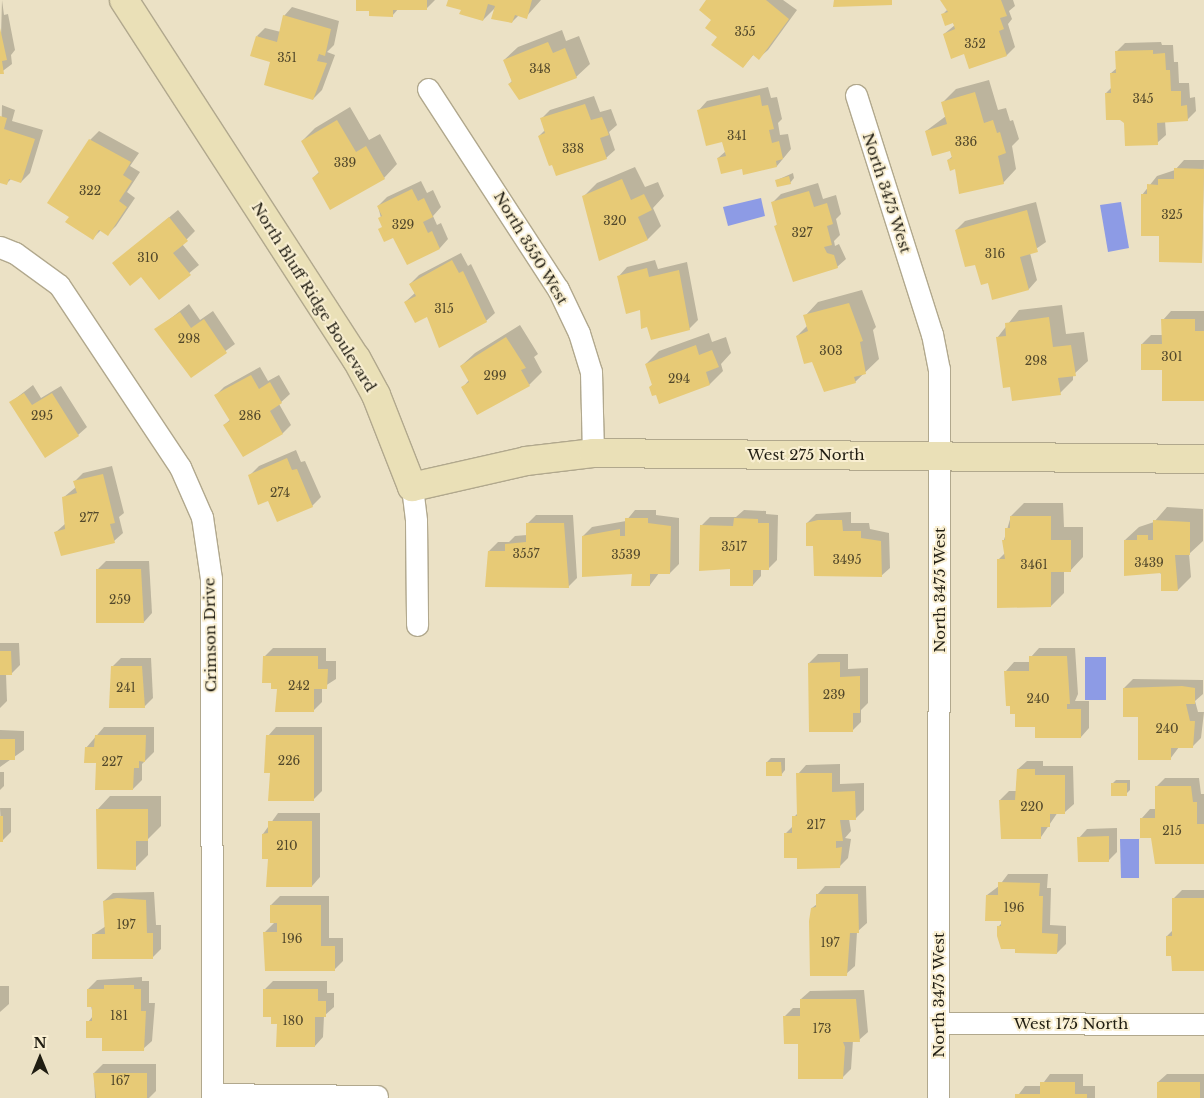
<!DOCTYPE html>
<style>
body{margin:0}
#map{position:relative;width:1204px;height:1098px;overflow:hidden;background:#ebe1c5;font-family:"Libre Baskerville",serif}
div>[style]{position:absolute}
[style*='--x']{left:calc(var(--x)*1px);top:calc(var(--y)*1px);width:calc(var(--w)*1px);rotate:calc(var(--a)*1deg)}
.water>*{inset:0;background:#8d9be5}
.shadow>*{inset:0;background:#0003}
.building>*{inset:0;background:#e7ca76}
.roads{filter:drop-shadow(1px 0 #b1a88d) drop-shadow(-1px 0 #b1a88d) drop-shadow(0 1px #b1a88d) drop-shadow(0 -1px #b1a88d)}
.street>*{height:21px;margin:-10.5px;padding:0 10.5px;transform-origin:10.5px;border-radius:10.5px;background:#fff}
.secondary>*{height:28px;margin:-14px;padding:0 14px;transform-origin:14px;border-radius:14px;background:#eae0b7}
span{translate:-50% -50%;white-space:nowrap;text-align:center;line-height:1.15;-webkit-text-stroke:4px #f9efd2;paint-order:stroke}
.number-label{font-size:12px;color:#52482b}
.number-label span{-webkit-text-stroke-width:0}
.street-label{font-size:15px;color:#201d12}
.north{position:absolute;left:15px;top:1033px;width:50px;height:50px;-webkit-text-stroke:4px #f9efd2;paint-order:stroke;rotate:0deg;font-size:14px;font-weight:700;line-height:20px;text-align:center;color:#201d12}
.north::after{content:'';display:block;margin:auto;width:18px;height:22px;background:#201d12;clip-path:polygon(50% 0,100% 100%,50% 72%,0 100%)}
</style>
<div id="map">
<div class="water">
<i style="clip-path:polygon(761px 198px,765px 216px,728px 226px,723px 207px)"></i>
<i style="clip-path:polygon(1121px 202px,1129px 248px,1108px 252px,1100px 205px)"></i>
<i style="clip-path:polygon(1085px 657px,1106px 657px,1106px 700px,1085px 700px)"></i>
<i style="clip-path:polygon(1120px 839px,1139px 839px,1139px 878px,1121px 878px)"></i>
</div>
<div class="shadow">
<i style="clip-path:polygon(2px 0,4px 15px,8px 14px,15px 50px,11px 55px,12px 64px,0 73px)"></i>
<i style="clip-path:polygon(357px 0,435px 0,426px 9px,399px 8px,392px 16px,370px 10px)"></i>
<i style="clip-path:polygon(449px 0,541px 0,526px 17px,519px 15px,512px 22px,496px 7px,483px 20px)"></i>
<i style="clip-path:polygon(708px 0,783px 0,797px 10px,768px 50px,759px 58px,754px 54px,743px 67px,719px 37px)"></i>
<i style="clip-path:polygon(941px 0,1013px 0,1015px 6px,1009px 11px,1012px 19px,1008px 24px,1015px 47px,1007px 55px,965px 53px,944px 34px,955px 25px,943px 14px,948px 9px)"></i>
<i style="clip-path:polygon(292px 7px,339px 21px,334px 45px,327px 52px,335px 55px,322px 90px,313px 99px,257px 36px,265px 28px,281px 32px,284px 16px)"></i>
<i style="clip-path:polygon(562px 30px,566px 41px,579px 36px,590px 64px,576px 77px,520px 99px,509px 84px,512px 81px,504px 60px,518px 47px)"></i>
<i style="clip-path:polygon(1161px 42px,1162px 45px,1173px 45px,1174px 62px,1178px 62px,1179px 83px,1189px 83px,1190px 98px,1195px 97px,1196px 111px,1187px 120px,1165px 121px,1166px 135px,1157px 143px,1126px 122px,1106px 93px,1112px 87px,1111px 73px,1117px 68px,1116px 52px,1125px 43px)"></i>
<i style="clip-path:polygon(989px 80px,998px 110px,1006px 108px,1010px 121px,1013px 120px,1019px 139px,1012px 146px,1016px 169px,1003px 183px,960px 193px,956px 167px,948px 160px,953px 156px,951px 149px,926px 131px,946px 116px,942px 103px,956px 89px)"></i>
<i style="clip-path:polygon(768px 87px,771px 98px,777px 97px,782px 119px,778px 123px,780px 135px,788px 134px,791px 149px,777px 166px,744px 174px,743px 168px,718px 158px,726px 151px,723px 141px,699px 110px,707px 101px)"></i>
<i style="clip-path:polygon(594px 96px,600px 112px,611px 109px,617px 125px,609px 132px,615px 150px,606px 158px,539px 136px,545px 130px,541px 119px,550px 110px)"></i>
<i style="clip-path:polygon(2px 105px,15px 110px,12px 121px,43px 130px,30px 173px,21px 182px,11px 179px,7px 183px,0 181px)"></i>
<i style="clip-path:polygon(350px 107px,369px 140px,380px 134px,397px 164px,384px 178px,331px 208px,313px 178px,320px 171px,302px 141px,315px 128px)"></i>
<i style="clip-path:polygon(99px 131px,139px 153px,130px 166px,140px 172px,127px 192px,135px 198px,116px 226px,108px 234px,101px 230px,93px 238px,70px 216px,90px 140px)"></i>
<i style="clip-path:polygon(1184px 160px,1204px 160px,1202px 261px,1160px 235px,1142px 195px,1157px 176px,1175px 170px)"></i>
<i style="clip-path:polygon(635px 167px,645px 187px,658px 182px,664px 196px,653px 208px,661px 226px,648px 239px,600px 259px,584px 196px,597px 183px)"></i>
<i style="clip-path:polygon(793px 173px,794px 178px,790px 183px,777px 180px)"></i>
<i style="clip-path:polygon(421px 181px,427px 193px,433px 190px,441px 207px,433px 216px,437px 225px,441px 223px,448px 239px,440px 248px,407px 263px,394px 236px,383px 226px,378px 206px,387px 197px)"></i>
<i style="clip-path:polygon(818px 183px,823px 199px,836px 195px,841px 214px,836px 219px,840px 235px,834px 241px,835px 246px,839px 244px,846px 259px,837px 267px,775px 227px,778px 223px,772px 203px,781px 194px)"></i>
<i style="clip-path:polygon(1036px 202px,1046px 242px,1030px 253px,1037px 280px,1029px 289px,993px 298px,988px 282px,956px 230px,965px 221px)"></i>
<i style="clip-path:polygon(178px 210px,195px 231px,182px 244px,199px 265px,159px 298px,141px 275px,114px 263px)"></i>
<i style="clip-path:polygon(461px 253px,468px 266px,471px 264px,495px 313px,486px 321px,405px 302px,415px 293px,410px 284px,419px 275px)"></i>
<i style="clip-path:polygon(655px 260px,658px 269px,687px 262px,698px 320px,689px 329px,641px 309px,619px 276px,627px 267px)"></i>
<i style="clip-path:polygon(862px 290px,876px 327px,873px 330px,879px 359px,855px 382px,797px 336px,807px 326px,805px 316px,818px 302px)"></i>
<i style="clip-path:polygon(189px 304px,200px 320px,213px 311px,235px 344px,191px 376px,156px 330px)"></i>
<i style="clip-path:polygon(1062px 305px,1066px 334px,1084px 332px,1088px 361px,1073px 375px,1073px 380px,1060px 393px,997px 338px,1019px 310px)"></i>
<i style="clip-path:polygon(1171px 311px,1204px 311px,1204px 399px,1163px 368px,1142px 344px,1151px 335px,1163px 335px,1163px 320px)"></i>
<i style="clip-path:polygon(520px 325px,538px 354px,534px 357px,542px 372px,529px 385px,463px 387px,469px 380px,461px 366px,475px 353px)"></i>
<i style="clip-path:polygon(709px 333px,712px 342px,726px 337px,731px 353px,721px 364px,723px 371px,710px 384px,657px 393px,650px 387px,653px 384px,646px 364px,659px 351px)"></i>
<i style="clip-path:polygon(260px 367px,268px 381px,279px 375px,290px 394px,279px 404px,291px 425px,283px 433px,244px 455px,224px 425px,231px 419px,215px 396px,224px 387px)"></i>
<i style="clip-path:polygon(33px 385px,41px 398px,61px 386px,87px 427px,78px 435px,11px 402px)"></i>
<i style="clip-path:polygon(296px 450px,301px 462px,305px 461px,321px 497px,312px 506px,269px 499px,250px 475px,259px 466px)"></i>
<i style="clip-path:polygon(112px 466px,124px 513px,119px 517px,123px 533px,114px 541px,56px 532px,65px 524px,64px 497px,76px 487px,75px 481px,83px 473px)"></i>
<i style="clip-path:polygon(1024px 503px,1063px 503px,1064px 527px,1083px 527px,1083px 557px,1070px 571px,1064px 571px,1064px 593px,1051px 606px,998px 560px,1006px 552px,1004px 540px,1011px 516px)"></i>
<i style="clip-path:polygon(1167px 507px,1203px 509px,1203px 541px,1189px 554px,1191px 577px,1178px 590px,1125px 540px,1139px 527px,1154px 522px)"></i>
<i style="clip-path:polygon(635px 510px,656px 510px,656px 515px,679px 518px,679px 564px,670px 573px,659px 573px,650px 585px,583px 536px,592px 527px,626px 521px)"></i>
<i style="clip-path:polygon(744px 510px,766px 511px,766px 514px,778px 515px,777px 560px,768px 569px,761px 569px,761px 576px,753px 585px,731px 567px,701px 526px,710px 517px,736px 517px)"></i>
<i style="clip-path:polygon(851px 512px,851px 523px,869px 523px,870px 529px,889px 533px,890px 568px,881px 576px,814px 545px,807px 523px,816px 514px)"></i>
<i style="clip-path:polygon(536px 515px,573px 515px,577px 578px,568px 587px,489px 551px,498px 542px,509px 542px,515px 536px,527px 535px,527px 524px)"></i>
<i style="clip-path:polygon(106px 561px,149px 561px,152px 613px,144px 622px,97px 570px)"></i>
<i style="clip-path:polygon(0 643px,19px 643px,20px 665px,11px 674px,6px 674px,7px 701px,0 708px)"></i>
<i style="clip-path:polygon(273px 648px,326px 648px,326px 661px,336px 661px,336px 679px,322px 688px,322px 702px,313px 711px,272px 681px,264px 657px)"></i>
<i style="clip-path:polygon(1039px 648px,1075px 648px,1078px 694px,1075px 701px,1089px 701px,1089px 728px,1081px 737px,1036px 726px,1016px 713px,1006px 671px,1014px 662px,1031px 662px,1031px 657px)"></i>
<i style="clip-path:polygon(818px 654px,848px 654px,848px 669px,868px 668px,868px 703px,861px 710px,861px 722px,853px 730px,809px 663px)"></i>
<i style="clip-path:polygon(121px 658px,151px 658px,153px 698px,144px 707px,112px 667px)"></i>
<i style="clip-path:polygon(1133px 679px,1203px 680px,1203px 694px,1195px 701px,1198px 712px,1204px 712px,1201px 738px,1192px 747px,1179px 747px,1170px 759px,1124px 688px)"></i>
<i style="clip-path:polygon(104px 727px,154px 727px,154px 752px,142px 764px,142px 780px,133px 789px,97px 761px,86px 748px)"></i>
<i style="clip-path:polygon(276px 727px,322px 727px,322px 791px,313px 800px,268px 736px)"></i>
<i style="clip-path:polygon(0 730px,24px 731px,24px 750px,0 767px)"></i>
<i style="clip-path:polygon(771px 758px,785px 758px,785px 770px,781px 775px,767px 762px)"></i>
<i style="clip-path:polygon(1027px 761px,1043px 761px,1043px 766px,1073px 766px,1074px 804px,1065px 812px,1058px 812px,1041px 837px,1000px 800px,1009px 791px,1016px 791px,1018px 769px)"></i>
<i style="clip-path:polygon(840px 764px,840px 784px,864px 783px,864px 810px,855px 819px,849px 819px,851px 831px,845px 838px,851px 839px,848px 858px,839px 867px,798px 857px,785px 834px,794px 825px,794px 817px,798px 813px,798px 774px,806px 765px)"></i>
<i style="clip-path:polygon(0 772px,4px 772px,4px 786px,0 790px)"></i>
<i style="clip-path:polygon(1165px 778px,1199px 778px,1201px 794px,1204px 794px,1204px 862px,1142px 818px,1150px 809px,1156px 809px,1156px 787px)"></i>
<i style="clip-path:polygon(1116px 780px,1130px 780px,1130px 790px,1126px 794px,1112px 784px)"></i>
<i style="clip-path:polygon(110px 796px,161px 796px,161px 826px,148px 839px,148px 855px,135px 868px,97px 810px)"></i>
<i style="clip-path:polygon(0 808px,11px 808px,11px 832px,2px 841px)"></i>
<i style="clip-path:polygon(278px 813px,320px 813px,320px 877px,312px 886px,270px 858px,263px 834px)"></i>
<i style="clip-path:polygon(1117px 828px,1117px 852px,1108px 861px,1079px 838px,1087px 829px)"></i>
<i style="clip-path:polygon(1008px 874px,1048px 874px,1047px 888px,1051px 888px,1050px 925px,1066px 926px,1066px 944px,1057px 953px,1016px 948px,999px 926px,1003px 922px,987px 895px,999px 886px)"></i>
<i style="clip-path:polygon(825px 886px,866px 886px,867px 923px,857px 932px,855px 966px,846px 974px,812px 908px,817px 904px,817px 895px)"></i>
<i style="clip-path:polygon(1182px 890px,1204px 890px,1204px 969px,1173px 955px,1167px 936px,1173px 930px,1173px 899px)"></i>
<i style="clip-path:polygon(154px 892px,156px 925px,161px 925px,161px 949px,153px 957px,94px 934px,106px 926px,104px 901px,113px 893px)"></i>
<i style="clip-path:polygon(280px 896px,329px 896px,329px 938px,343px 938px,343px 961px,334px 970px,264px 933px,275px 922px,271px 905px)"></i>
<i style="clip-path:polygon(142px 977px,142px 981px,149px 981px,149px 1003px,155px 1003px,152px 1041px,143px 1049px,103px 1037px,88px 1022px,93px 1016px,88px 989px,97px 980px)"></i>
<i style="clip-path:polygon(273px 981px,327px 981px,327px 993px,334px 993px,334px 1007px,324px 1016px,323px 1037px,315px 1046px,272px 1016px,264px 990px)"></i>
<i style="clip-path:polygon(0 986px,9px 986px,9px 1004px,0 1012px)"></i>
<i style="clip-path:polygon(864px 990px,868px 1032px,859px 1040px,853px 1040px,851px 1069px,843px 1077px,799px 1043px,785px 1016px,793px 1008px,801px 1008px,801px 999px,810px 991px)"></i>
<i style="clip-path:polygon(103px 1064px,156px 1064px,156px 1091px,149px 1098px,95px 1098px,94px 1073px)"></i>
<i style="clip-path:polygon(1050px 1074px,1083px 1074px,1083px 1086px,1095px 1086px,1095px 1098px,1016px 1098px,1025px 1086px,1041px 1086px)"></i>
<i style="clip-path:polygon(1167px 1074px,1204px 1074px,1204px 1098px,1157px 1098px,1158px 1082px)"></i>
</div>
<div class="building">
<i style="clip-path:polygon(356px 0,427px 0,427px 10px,393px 10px,393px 17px,369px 16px,369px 11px,356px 11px)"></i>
<i style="clip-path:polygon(448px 0,532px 0,527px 19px,515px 15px,512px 23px,491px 19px,495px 6px,488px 4px,483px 21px,459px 14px,461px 10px,446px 6px)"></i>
<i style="clip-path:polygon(706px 0,766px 0,789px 19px,759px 60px,753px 55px,743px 68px,711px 45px,717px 37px,705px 28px,711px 20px,699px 10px)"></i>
<i style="clip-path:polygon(834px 0,892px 0,892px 5px,833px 7px)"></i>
<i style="clip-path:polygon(940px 0,1001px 0,1007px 16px,1000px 18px,1004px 29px,999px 31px,1007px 56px,969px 69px,964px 54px,951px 59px,943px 34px,955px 29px,953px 23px,945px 26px,941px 14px,948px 12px)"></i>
<i style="clip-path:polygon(283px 15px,331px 29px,325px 56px,319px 54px,317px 61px,327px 63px,313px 100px,264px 85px,270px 62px,250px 56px,256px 36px,277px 42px)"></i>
<i style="clip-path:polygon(0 28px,7px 60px,2px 61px,4px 74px,0 74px)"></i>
<i style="clip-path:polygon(548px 42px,553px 53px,565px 48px,577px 78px,519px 100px,508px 84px,512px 82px,503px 60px)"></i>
<i style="clip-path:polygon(1153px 50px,1153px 54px,1165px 53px,1166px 70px,1170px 70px,1171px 91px,1181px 91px,1181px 106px,1187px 105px,1188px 121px,1157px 123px,1158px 145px,1125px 146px,1124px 123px,1120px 120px,1106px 120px,1105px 93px,1111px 93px,1110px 73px,1116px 73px,1115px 51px)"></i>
<i style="clip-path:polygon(975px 92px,984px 123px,993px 120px,997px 133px,1000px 132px,1006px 153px,998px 156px,1004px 184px,959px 194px,955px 169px,950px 171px,947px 160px,952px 158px,950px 151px,932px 156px,925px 131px,947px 124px,941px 102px)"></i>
<i style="clip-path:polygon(760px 95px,762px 106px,768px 105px,774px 129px,769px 130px,772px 143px,779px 141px,783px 159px,776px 161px,777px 167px,743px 175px,742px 169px,721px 174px,717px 158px,726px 156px,722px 142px,706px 146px,697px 110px)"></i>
<i style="clip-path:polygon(585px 104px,591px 120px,602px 117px,609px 135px,600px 138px,607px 159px,556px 176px,552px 165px,549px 166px,538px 136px,545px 133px,540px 118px)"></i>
<i style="clip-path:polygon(0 116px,7px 118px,4px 129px,35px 139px,21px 183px,9px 179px,7px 185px,0 183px)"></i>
<i style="clip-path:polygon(337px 120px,356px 152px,366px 146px,385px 179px,330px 210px,312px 178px,319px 173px,301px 141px)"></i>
<i style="clip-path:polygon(89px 139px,131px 162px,123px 175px,132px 181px,119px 201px,127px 207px,108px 236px,99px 230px,93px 240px,65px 222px,69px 217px,47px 203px)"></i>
<i style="clip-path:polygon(1174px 168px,1204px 169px,1202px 263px,1159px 262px,1159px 236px,1141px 236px,1141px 194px,1147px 194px,1147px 184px,1158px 185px,1158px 179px,1174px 179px)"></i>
<i style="clip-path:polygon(789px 176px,791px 184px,777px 187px,775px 180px)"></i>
<i style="clip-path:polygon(622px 179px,631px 200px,644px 194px,652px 210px,638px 217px,648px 240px,599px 261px,582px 196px)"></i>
<i style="clip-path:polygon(412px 189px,418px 201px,424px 198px,433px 217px,423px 222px,428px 233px,432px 231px,440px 249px,407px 265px,393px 238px,384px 242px,378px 229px,382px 227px,378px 218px,382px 216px,377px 206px)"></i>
<i style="clip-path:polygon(809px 191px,814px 207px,827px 203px,833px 224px,827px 226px,832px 245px,824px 247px,827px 253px,834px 255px,838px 268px,793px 282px,774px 226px,777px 225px,771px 202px)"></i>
<i style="clip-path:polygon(1027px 210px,1038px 252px,1020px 257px,1029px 290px,992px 300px,988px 283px,981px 285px,975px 265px,965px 267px,955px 230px)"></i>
<i style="clip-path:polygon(169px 217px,188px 241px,173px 253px,191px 275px,159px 300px,141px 277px,130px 286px,112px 263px)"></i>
<i style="clip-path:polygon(452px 260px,459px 273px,463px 271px,487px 322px,439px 348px,427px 317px,415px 323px,404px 302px,416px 296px,409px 284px)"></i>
<i style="clip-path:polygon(647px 268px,649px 277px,679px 270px,690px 330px,651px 340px,647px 327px,641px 329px,640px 310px,626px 314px,617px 276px)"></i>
<i style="clip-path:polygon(849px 303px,863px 341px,860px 342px,866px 374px,854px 377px,856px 383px,824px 392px,812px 362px,804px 364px,796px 336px,808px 331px,803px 315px)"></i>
<i style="clip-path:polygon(180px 312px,191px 328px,204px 319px,227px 353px,191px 378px,154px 329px)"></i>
<i style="clip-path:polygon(1049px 317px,1053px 347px,1071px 345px,1076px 376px,1058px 378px,1061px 395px,1012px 401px,1010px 387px,1003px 388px,996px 337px,1006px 336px,1005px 323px)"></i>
<i style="clip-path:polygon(1161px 319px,1195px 319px,1195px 331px,1204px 331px,1204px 401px,1162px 401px,1162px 370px,1141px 370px,1141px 344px,1162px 344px)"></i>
<i style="clip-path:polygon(506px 337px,526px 368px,521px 370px,530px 386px,477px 415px,461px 387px,469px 382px,460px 366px)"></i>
<i style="clip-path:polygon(696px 345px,699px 355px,712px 350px,719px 367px,706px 372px,710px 385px,659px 404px,656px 395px,652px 396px,649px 387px,652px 385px,645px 364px)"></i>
<i style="clip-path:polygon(251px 375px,259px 389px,270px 382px,282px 403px,270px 411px,283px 434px,243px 457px,223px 425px,230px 421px,214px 395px)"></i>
<i style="clip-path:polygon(24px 393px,32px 405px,52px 393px,79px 436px,45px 458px,9px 402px)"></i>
<i style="clip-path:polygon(287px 458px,292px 470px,297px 469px,313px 507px,277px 522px,268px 501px,258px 505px,248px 475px)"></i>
<i style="clip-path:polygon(103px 474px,115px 523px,110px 524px,115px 543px,61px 556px,54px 532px,65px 529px,62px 497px,77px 493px,73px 481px)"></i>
<i style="clip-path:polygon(1010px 516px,1051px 516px,1051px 540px,1071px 540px,1071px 572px,1051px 572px,1051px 607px,997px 608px,997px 559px,1005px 559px,1002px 540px,1005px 540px,1005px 528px,1010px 528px)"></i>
<i style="clip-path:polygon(625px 518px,648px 518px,648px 523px,671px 526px,670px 574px,650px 574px,650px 586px,631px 586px,632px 574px,582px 577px,582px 536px,620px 529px,620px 536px,625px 536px)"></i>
<i style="clip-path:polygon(734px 518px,758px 519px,758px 523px,769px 523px,769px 570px,753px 570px,753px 586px,730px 586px,730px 569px,699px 571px,700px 525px,733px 526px)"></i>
<i style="clip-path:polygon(818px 520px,842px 520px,843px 531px,861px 531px,861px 538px,881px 541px,882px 577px,814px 576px,813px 546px,806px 546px,806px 523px)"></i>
<i style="clip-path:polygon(1153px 520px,1190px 522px,1190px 555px,1175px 555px,1178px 591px,1161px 591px,1161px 573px,1124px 576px,1124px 540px,1137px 540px,1137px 535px,1148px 535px,1148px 540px,1153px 540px)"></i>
<i style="clip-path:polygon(526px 523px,564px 523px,569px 588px,485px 587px,488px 551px,505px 551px,505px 544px,526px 542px)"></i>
<i style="clip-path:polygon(96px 569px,141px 569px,144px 623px,96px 623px)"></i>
<i style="clip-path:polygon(0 651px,11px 651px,12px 675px,0 675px)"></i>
<i style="clip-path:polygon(263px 656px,318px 656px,318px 669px,328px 669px,327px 689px,314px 689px,314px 712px,275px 712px,277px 689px,271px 689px,271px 683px,262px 683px)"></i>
<i style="clip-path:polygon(1029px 656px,1067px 656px,1070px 704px,1067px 704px,1067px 709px,1081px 709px,1081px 738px,1035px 738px,1035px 727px,1015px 727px,1015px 714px,1010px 714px,1010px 706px,1006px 706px,1004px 671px,1029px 671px)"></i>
<i style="clip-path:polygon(840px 662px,840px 677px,860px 676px,860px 713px,853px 713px,853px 732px,809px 732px,808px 663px)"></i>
<i style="clip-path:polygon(111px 666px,142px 666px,145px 708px,109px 708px)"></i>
<i style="clip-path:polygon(1182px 686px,1195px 688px,1195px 704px,1186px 704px,1190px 721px,1195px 721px,1193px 748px,1171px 748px,1171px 760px,1138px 760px,1138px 717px,1123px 717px,1123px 688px)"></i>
<i style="clip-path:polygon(95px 735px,146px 735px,145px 762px,139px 761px,139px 768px,134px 768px,133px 790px,95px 790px,96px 763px,84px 763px,85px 747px,94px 747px)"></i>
<i style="clip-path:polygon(266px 735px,314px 735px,314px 801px,268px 801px,270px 773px,264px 773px)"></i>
<i style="clip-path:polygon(0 739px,15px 739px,15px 760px,0 760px)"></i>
<i style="clip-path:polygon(766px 762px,781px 762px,782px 776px,766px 776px)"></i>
<i style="clip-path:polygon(1017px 769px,1035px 769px,1035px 775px,1065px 775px,1065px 814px,1050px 814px,1050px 827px,1041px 827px,1041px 839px,1001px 839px,999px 800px,1015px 800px)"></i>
<i style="clip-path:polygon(796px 773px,832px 773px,832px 792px,855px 791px,856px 820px,840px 820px,843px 841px,836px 841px,836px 848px,842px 847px,840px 868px,797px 869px,797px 858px,784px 858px,784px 833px,792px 833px,792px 816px,797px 816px)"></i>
<i style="clip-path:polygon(1111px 783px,1127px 783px,1127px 796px,1111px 796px)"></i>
<i style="clip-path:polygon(1155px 786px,1191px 786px,1193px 802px,1197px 802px,1197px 824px,1204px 824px,1204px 864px,1155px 864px,1151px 838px,1140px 838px,1140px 818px,1155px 818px)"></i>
<i style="clip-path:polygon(96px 809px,148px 809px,148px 841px,136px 841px,136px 870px,97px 869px)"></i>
<i style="clip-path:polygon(0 816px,3px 816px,3px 842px,0 842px)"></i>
<i style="clip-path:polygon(268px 821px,312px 821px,312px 887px,266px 887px,268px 859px,262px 859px,262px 834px,268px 833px)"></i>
<i style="clip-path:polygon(1109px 836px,1109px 862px,1078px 862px,1077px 837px)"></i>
<i style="clip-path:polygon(998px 882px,1040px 883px,1039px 896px,1043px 896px,1042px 933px,1058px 934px,1057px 954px,1015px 953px,1015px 949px,1001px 949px,997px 936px,997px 926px,1001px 926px,1001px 921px,985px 921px,986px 895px,998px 895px)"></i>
<i style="clip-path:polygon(816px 894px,858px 894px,859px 933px,850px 933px,847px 976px,810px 976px,809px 921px,811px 908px,816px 907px)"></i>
<i style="clip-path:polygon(117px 898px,146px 900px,147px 933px,153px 933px,153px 959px,92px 959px,92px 934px,105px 934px,103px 901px)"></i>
<i style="clip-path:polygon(1172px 898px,1204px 898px,1204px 971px,1172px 971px,1171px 956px,1166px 956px,1166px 936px,1172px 936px)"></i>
<i style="clip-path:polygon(270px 905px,321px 905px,321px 946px,335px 946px,335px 971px,265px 971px,263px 932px,277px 932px,277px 923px,270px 923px)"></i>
<i style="clip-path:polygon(104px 985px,134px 985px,134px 989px,141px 989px,141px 1011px,146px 1011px,144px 1051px,102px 1051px,102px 1038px,86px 1038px,86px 1021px,92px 1021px,92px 1007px,87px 1007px,87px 989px,104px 989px)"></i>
<i style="clip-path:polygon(263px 989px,318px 989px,318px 1001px,326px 1001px,326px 1017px,315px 1017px,315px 1047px,276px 1047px,277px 1024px,271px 1024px,271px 1017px,263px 1017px)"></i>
<i style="clip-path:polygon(800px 999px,856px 999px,860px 1042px,843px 1042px,845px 1047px,843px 1079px,798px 1079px,798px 1044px,784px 1044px,783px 1016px,800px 1016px)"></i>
<i style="clip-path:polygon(93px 1073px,147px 1073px,147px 1098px,96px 1098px)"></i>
<i style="clip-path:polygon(1040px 1082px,1075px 1082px,1075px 1094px,1087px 1094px,1087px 1098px,1015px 1098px,1015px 1094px,1040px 1094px)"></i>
<i style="clip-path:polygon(1157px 1082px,1200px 1082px,1200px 1098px,1157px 1098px)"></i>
</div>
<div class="roads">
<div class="street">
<i style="--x:428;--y:89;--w:239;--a:57"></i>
<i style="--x:558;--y:289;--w:49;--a:64.5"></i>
<i style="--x:579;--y:333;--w:41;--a:72.9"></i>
<i style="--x:591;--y:372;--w:81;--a:88.6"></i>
<i style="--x:856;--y:95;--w:251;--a:72.4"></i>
<i style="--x:932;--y:334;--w:36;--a:79"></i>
<i style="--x:939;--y:369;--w:729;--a:90.08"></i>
<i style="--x:0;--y:247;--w:16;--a:22"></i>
<i style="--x:15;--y:253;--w:54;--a:36"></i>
<i style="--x:59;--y:285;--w:219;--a:56.4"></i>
<i style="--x:180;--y:467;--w:55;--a:66.3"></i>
<i style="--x:202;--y:517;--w:63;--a:81.7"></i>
<i style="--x:211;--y:579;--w:519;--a:89.89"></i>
<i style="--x:412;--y:487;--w:34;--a:83"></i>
<i style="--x:416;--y:521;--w:104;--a:89.4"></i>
<i style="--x:939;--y:1023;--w:265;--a:0.2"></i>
<i style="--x:212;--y:1094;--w:165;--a:0.7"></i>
</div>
<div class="secondary">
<i style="--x:124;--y:0;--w:427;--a:57.1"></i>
<i style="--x:356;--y:358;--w:42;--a:61.6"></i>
<i style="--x:376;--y:395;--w:99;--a:68.6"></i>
<i style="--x:412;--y:487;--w:117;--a:-12.8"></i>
<i style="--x:526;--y:461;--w:67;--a:-6.8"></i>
<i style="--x:593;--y:453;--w:611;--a:0.56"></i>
</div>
</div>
<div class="number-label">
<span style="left:745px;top:32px">355</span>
<span style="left:975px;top:44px">352</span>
<span style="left:287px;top:58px">351</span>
<span style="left:540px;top:69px">348</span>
<span style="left:1143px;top:99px">345</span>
<span style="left:737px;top:136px">341</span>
<span style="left:966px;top:142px">336</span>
<span style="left:573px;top:149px">338</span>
<span style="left:345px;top:163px">339</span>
<span style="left:90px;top:191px">322</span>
<span style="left:1172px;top:215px">325</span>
<span style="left:615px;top:221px">320</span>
<span style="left:403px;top:225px">329</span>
<span style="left:802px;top:233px">327</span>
<span style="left:995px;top:254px">316</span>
<span style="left:148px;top:258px">310</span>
<span style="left:444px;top:309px">315</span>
<span style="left:189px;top:339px">298</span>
<span style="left:831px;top:351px">303</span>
<span style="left:1172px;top:357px">301</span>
<span style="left:1036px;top:361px">298</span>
<span style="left:495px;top:376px">299</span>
<span style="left:679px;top:379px">294</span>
<span style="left:42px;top:416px">295</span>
<span style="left:250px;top:416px">286</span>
<span style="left:280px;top:493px">274</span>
<span style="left:89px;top:518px">277</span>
<span style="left:734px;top:547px">3517</span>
<span style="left:526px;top:554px">3557</span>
<span style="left:626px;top:555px">3539</span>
<span style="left:847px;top:560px">3495</span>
<span style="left:1149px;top:563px">3439</span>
<span style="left:1034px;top:565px">3461</span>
<span style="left:120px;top:600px">259</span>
<span style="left:299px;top:686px">242</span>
<span style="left:126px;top:688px">241</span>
<span style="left:834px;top:695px">239</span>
<span style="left:1038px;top:699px">240</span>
<span style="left:1167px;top:729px">240</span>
<span style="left:289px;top:761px">226</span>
<span style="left:112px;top:762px">227</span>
<span style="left:1032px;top:807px">220</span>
<span style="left:816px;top:825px">217</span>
<span style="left:1172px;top:831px">215</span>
<span style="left:287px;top:846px">210</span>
<span style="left:1014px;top:908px">196</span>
<span style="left:126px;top:925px">197</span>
<span style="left:292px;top:939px">196</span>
<span style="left:830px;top:943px">197</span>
<span style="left:119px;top:1016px">181</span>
<span style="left:293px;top:1021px">180</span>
<span style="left:822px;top:1029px">173</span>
<span style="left:120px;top:1081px">167</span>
</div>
<div class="street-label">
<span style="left:887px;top:193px;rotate:72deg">North 3475 West</span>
<span style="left:531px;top:248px;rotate:59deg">North 3550 West</span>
<span style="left:314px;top:297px;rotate:58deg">North Bluff Ridge Boulevard</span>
<span style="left:806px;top:455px">West 275 North</span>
<span style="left:940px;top:590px;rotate:-90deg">North 3475 West</span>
<span style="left:210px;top:635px;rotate:-91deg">Crimson Drive</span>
<span style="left:939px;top:995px;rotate:-90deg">North 3475 West</span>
<span style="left:1071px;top:1024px">West 175 North</span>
</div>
<div class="north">N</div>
</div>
